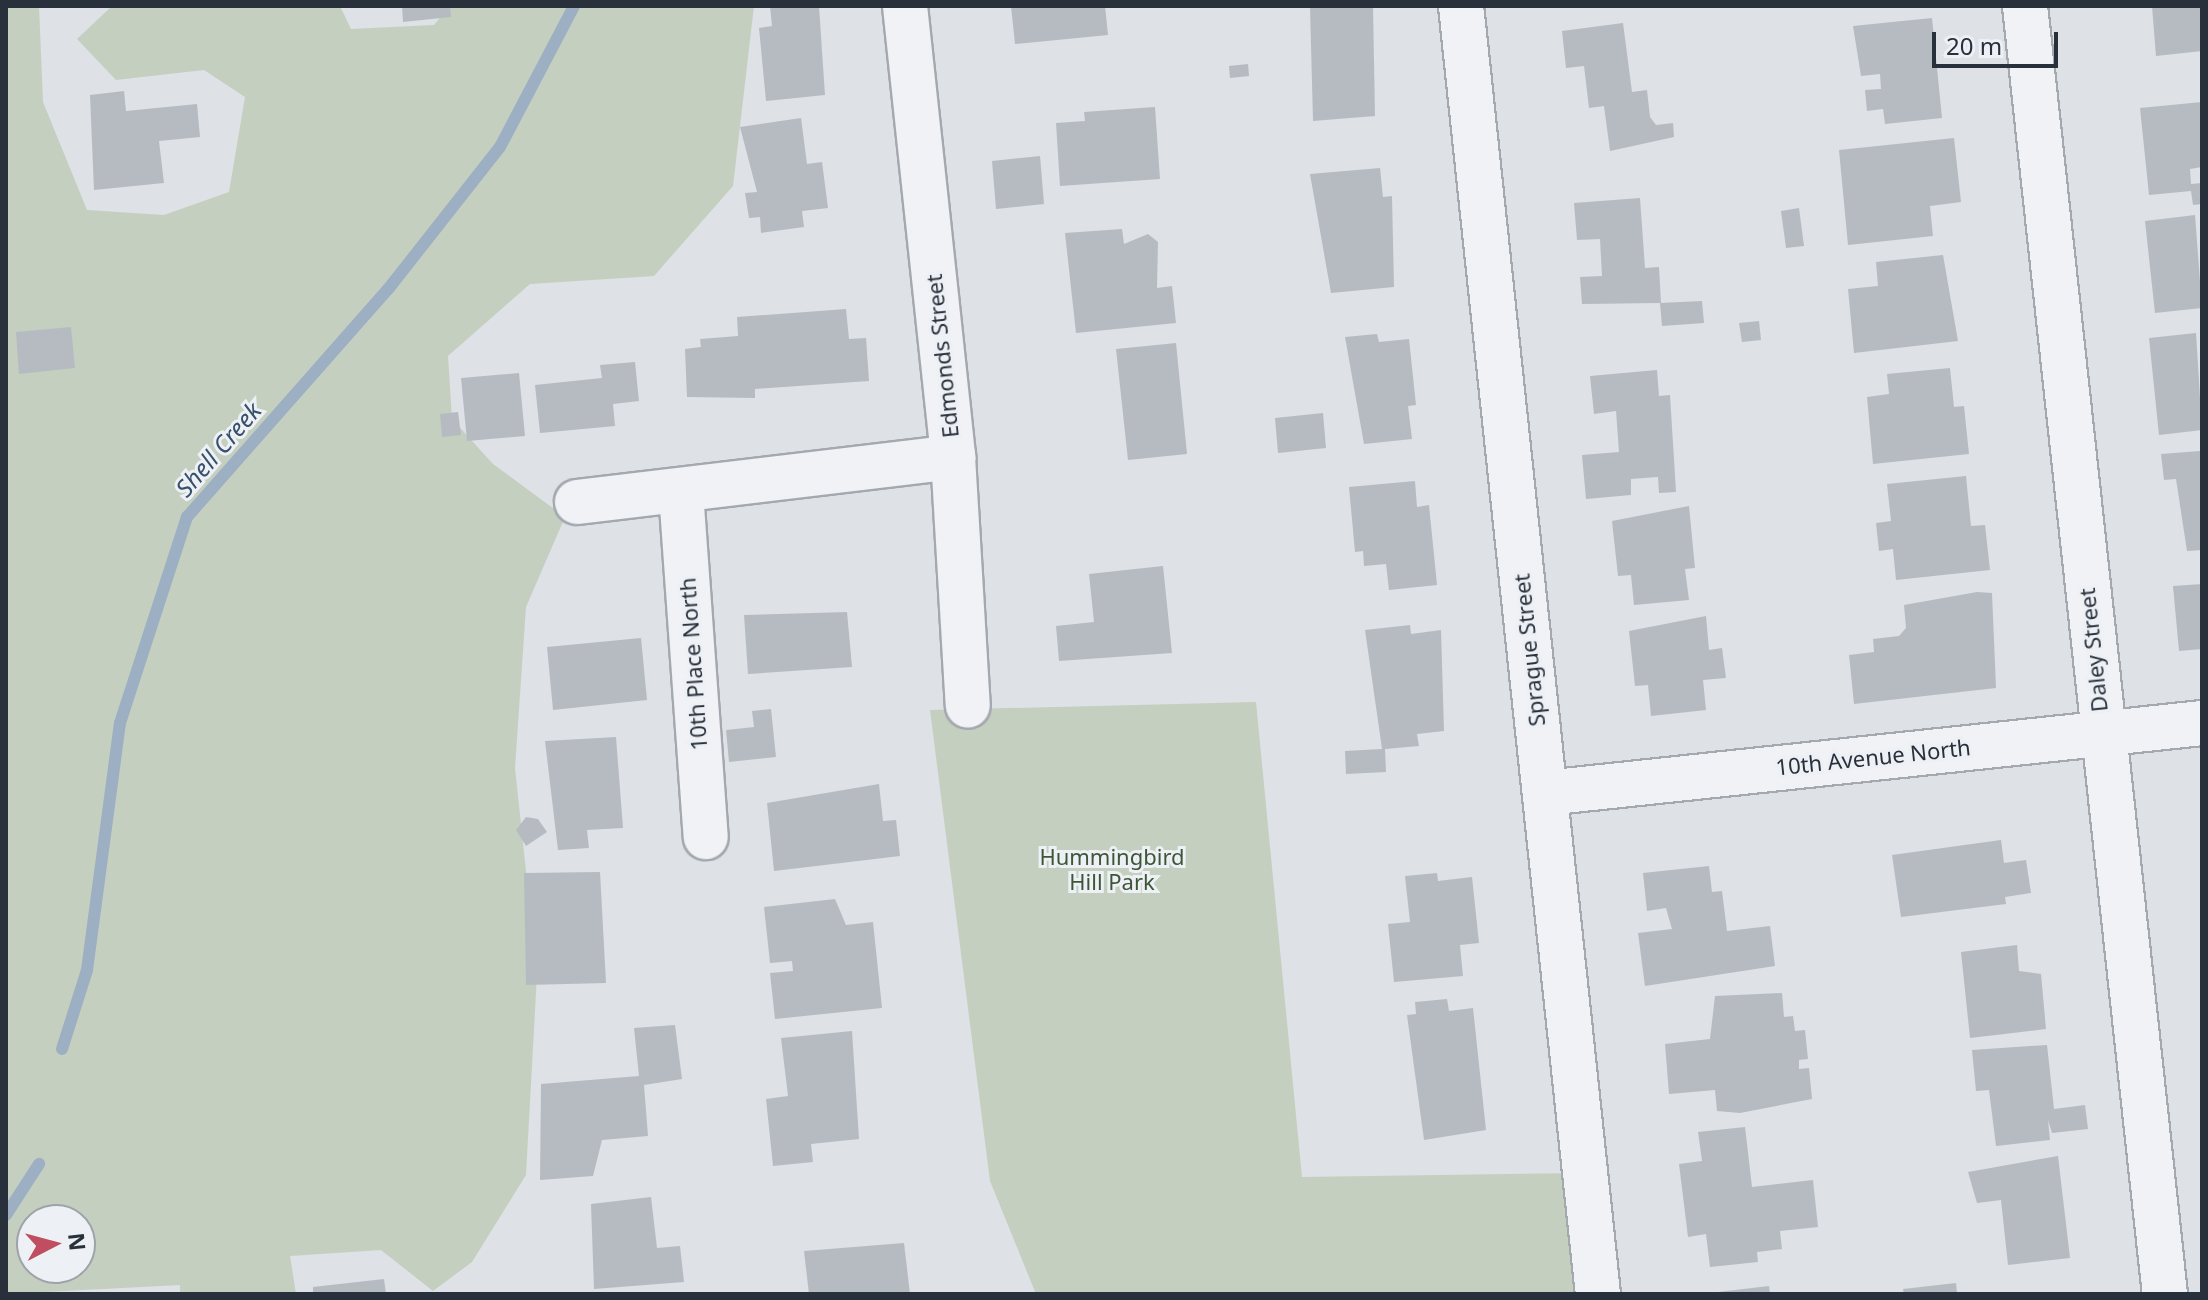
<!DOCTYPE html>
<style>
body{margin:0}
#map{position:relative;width:2208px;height:1300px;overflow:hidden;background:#dee1e6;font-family:"Noto Sans",sans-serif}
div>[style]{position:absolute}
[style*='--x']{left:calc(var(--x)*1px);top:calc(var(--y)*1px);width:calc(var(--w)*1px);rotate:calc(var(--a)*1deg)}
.green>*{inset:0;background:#c4cfc0}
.stream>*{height:12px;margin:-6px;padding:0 6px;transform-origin:6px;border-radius:6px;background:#9cafc3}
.building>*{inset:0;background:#b6bbc2}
.roads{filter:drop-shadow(2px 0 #a4a8af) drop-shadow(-2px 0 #a4a8af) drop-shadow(0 2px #a4a8af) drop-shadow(0 -2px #a4a8af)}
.minor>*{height:44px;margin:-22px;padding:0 22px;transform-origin:22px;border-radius:22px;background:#f0f2f5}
span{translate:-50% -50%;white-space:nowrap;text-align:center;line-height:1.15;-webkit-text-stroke:6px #edf0f4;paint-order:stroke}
.street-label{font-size:22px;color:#28303b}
.park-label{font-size:22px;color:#3d5637}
.water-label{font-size:24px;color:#364f6b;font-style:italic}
.frame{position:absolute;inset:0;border:8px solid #28303b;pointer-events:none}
.north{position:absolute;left:16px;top:1204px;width:80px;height:80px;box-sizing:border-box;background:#edf0f4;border:2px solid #9ea3aa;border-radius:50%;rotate:84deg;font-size:22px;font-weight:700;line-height:32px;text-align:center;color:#28303b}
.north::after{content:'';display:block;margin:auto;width:28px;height:36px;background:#c14d60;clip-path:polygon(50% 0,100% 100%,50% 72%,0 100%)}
.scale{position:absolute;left:1932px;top:32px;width:126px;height:36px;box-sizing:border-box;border:4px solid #28303b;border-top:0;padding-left:10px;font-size:24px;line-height:28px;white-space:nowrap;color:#28303b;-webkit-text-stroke:6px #edf0f4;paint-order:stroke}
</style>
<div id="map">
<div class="green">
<i style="clip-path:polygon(evenodd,6px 6px,39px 6px,43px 102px,87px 210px,164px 215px,229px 192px,245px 97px,204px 70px,116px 80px,77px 39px,112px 6px,340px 6px,351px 29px,434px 25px,450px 6px,754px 6px,733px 186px,654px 276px,530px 284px,448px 356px,452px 419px,493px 464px,565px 517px,526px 607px,515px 768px,537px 974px,526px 1175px,472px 1262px,433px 1291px,381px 1250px,290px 1256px,296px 1294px,180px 1294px,180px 1285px,6px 1294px,6px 6px,32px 1220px,80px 1220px,80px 1268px,32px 1268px,32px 1220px)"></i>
<i style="clip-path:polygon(1256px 702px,1302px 1177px,1585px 1173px,1598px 1294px,1036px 1294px,990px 1181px,930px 710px)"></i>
</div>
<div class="stream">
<i style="--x:62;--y:1049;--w:83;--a:-72.4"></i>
<i style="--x:87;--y:970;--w:249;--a:-82.4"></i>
<i style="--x:120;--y:723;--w:217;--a:-72"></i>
<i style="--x:187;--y:517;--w:305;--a:-48.6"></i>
<i style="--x:389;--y:288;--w:179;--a:-51.8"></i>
<i style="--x:500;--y:147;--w:159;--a:-62.3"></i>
<i style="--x:6;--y:1215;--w:61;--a:-57.1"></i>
</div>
<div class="building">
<i style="clip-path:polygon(402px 6px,450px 6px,451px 17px,403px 22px)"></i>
<i style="clip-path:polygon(770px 6px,819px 6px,825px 95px,766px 101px,759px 28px,772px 26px)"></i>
<i style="clip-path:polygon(1011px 6px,1105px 6px,1108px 35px,1015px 44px)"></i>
<i style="clip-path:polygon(1310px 6px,1373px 6px,1375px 116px,1313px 121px)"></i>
<i style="clip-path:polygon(2152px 6px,2202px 6px,2202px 51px,2156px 56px)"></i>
<i style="clip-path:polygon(1932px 18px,1942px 118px,1885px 124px,1883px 109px,1867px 111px,1865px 90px,1881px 89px,1880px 74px,1861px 76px,1853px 26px)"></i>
<i style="clip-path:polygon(1623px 23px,1632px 92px,1647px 90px,1650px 117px,1656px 125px,1673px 123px,1674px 137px,1610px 151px,1604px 106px,1589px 108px,1584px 66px,1566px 68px,1562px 31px)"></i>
<i style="clip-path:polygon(1248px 64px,1249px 76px,1230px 78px,1229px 66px)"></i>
<i style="clip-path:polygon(124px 91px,126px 111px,197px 104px,200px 137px,159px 141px,164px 183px,94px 190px,90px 95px)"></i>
<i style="clip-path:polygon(2202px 102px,2202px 167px,2190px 169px,2191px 184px,2202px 183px,2202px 204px,2193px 205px,2191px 191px,2149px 195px,2140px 108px)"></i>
<i style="clip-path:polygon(1155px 107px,1160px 179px,1060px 186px,1056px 123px,1085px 121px,1084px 112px)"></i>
<i style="clip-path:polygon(801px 118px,807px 164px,822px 162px,828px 208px,802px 211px,804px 227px,761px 233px,760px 217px,749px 218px,745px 193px,757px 192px,740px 127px)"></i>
<i style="clip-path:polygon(1954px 138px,1961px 202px,1930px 206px,1933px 236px,1848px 245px,1839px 150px)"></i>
<i style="clip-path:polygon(1040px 156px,1044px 204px,996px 209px,992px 161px)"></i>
<i style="clip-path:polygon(1380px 168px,1383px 197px,1392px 196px,1394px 287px,1331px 293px,1310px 174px)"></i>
<i style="clip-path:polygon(1640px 198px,1645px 268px,1659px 267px,1661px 303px,1582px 304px,1580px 277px,1602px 276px,1600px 239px,1577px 240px,1574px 203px)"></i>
<i style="clip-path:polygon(1799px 208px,1804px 246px,1786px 248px,1781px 211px)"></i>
<i style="clip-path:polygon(2195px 215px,2202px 308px,2155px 313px,2145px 221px)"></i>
<i style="clip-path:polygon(1122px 229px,1124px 244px,1148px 234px,1158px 242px,1157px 288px,1172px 286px,1176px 323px,1076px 333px,1065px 233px)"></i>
<i style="clip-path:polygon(1943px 255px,1958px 341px,1854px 353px,1848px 289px,1878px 286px,1876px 262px)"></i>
<i style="clip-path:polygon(1702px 301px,1704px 323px,1662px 326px,1660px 303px)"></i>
<i style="clip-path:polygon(846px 309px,849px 339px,866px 338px,869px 381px,755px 389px,755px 398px,687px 397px,685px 349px,701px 347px,700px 339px,738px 336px,737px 317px)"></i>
<i style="clip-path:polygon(1759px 321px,1761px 340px,1742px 342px,1739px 323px)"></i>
<i style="clip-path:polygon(71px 327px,75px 368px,19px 374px,16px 332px)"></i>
<i style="clip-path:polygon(2196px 333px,2202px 430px,2159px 435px,2149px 338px)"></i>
<i style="clip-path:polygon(1377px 334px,1379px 342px,1409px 339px,1416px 405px,1408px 406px,1412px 439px,1364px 444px,1345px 337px)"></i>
<i style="clip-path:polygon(1176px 343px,1187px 454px,1128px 460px,1116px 349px)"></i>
<i style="clip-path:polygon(635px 362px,639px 401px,613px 404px,615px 426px,540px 433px,535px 385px,602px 378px,600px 365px)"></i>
<i style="clip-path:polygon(1950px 368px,1954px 407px,1964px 406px,1969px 454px,1873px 464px,1867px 397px,1889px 394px,1887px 374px)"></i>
<i style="clip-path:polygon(1657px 370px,1659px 396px,1670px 395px,1676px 492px,1659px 493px,1658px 477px,1631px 479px,1631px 495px,1586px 499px,1582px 455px,1619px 452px,1616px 411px,1594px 414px,1590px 376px)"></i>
<i style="clip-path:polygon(519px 373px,525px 436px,467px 441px,461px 378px)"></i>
<i style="clip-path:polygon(458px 412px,461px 435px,442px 437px,440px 414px)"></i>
<i style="clip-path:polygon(1323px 413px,1326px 448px,1278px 453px,1275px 418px)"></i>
<i style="clip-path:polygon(2200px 451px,2202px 550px,2187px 551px,2176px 479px,2164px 480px,2161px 454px)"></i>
<i style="clip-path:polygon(1966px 476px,1971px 526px,1985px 525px,1990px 570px,1896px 580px,1893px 549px,1879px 551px,1876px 523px,1891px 521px,1887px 484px)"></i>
<i style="clip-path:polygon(1415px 481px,1417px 507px,1429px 505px,1437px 585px,1389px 590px,1386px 564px,1364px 566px,1363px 551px,1355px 552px,1349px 487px)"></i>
<i style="clip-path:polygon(1689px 506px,1695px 568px,1685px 569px,1689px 600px,1634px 605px,1631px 575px,1618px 576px,1612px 521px)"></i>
<i style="clip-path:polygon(1163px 566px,1172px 653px,1059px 661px,1056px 626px,1094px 622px,1089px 574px)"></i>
<i style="clip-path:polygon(2202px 584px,2202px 649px,2179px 651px,2173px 586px)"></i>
<i style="clip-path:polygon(1977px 592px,1992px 593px,1996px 688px,1854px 704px,1849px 655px,1874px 652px,1873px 639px,1899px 636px,1906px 628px,1904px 605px)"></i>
<i style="clip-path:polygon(847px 612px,852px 667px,748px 674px,744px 615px)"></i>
<i style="clip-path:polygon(1706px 616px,1709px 650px,1722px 648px,1726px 678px,1703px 680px,1706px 710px,1651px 716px,1648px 685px,1635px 686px,1629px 631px)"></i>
<i style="clip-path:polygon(1410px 625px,1411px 634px,1441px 630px,1444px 731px,1417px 734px,1419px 746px,1385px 749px,1386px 772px,1346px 774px,1345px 751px,1382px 749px,1365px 630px)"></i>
<i style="clip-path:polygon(641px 638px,647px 700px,553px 710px,547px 647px)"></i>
<i style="clip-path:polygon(771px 709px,776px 757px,729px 762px,726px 730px,754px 727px,752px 711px)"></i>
<i style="clip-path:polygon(616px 737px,623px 828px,587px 830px,589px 848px,558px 850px,545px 741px)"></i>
<i style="clip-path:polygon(879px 784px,883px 821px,896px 820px,900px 856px,774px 871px,767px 803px)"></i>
<i style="clip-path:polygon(526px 817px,538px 819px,547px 832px,526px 846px,516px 830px)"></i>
<i style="clip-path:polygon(2001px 840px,2004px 863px,2026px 860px,2031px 893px,2005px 897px,2006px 904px,1901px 917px,1892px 855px)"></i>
<i style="clip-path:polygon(1709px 866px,1712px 892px,1722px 891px,1727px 931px,1770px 926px,1775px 966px,1645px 986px,1638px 933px,1672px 929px,1666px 908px,1647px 911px,1643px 873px)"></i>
<i style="clip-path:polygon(600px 872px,606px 983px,526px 985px,524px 873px)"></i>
<i style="clip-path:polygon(1437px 873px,1438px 881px,1472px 877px,1479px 943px,1460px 945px,1463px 976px,1394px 982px,1388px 924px,1410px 922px,1405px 876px)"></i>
<i style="clip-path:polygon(835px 899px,846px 925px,873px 922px,882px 1008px,775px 1019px,770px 973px,793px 971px,792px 961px,770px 963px,764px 907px)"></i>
<i style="clip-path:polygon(2017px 945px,2019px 971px,2041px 974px,2046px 1029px,1970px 1038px,1961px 952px)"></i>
<i style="clip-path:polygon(1782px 993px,1784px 1017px,1793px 1016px,1795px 1031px,1805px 1030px,1808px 1059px,1799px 1060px,1799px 1069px,1809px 1068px,1812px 1099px,1740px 1113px,1717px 1111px,1715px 1090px,1669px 1094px,1665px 1044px,1710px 1039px,1715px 996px)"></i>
<i style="clip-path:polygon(1447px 999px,1449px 1011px,1473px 1008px,1486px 1130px,1424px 1140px,1407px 1015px,1416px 1014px,1415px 1002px)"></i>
<i style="clip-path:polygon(675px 1025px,682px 1079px,644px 1085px,648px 1136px,602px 1140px,593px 1176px,540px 1180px,541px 1084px,639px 1076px,634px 1028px)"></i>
<i style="clip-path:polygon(852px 1031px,859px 1139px,811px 1144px,813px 1162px,773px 1166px,766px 1099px,788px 1096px,781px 1038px)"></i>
<i style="clip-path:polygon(2047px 1045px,2054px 1109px,2085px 1105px,2088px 1129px,2052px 1133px,2048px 1120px,2050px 1140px,1996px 1146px,1989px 1090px,1976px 1091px,1972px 1050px)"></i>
<i style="clip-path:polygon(1745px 1127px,1752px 1187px,1813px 1180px,1818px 1227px,1780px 1231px,1782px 1249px,1757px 1252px,1758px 1262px,1710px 1267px,1706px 1234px,1688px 1237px,1679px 1164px,1702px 1161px,1698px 1132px)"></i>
<i style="clip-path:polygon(2058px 1156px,2070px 1258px,2008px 1265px,2001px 1200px,1977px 1203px,1968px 1172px)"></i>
<i style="clip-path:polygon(651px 1197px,657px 1248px,680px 1246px,684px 1282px,594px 1289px,591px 1204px)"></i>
<i style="clip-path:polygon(904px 1243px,910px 1294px,809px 1294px,804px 1251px)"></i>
<i style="clip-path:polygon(384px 1279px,386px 1294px,313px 1294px,313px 1287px)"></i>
<i style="clip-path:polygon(1956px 1283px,1957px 1294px,1904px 1294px,1903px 1289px)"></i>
<i style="clip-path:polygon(1769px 1286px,1770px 1294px,1718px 1294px,1718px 1292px)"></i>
</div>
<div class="roads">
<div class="minor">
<i style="--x:905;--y:6;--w:454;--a:83.9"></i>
<i style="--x:953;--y:457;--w:249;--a:86.6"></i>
<i style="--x:1461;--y:6;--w:1295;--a:83.93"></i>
<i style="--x:2025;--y:6;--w:1296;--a:83.8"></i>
<i style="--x:681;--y:492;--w:346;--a:85.9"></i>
<i style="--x:577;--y:502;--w:379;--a:-6.8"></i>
<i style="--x:1545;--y:793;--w:661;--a:-6.08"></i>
</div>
</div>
<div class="street-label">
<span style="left:942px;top:356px;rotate:-96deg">Edmonds Street</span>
<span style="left:1529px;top:650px;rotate:-96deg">Sprague Street</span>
<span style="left:2093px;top:650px;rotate:-96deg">Daley Street</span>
<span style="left:693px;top:664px;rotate:-94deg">10th Place North</span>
<span style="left:1873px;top:757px;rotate:-6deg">10th Avenue North</span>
</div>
<div class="park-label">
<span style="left:1112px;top:869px">Hummingbird<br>Hill Park</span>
</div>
<div class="water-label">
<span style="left:218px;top:449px;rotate:-49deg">Shell Creek</span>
</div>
<div class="frame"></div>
<div class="north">N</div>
<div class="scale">20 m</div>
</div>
